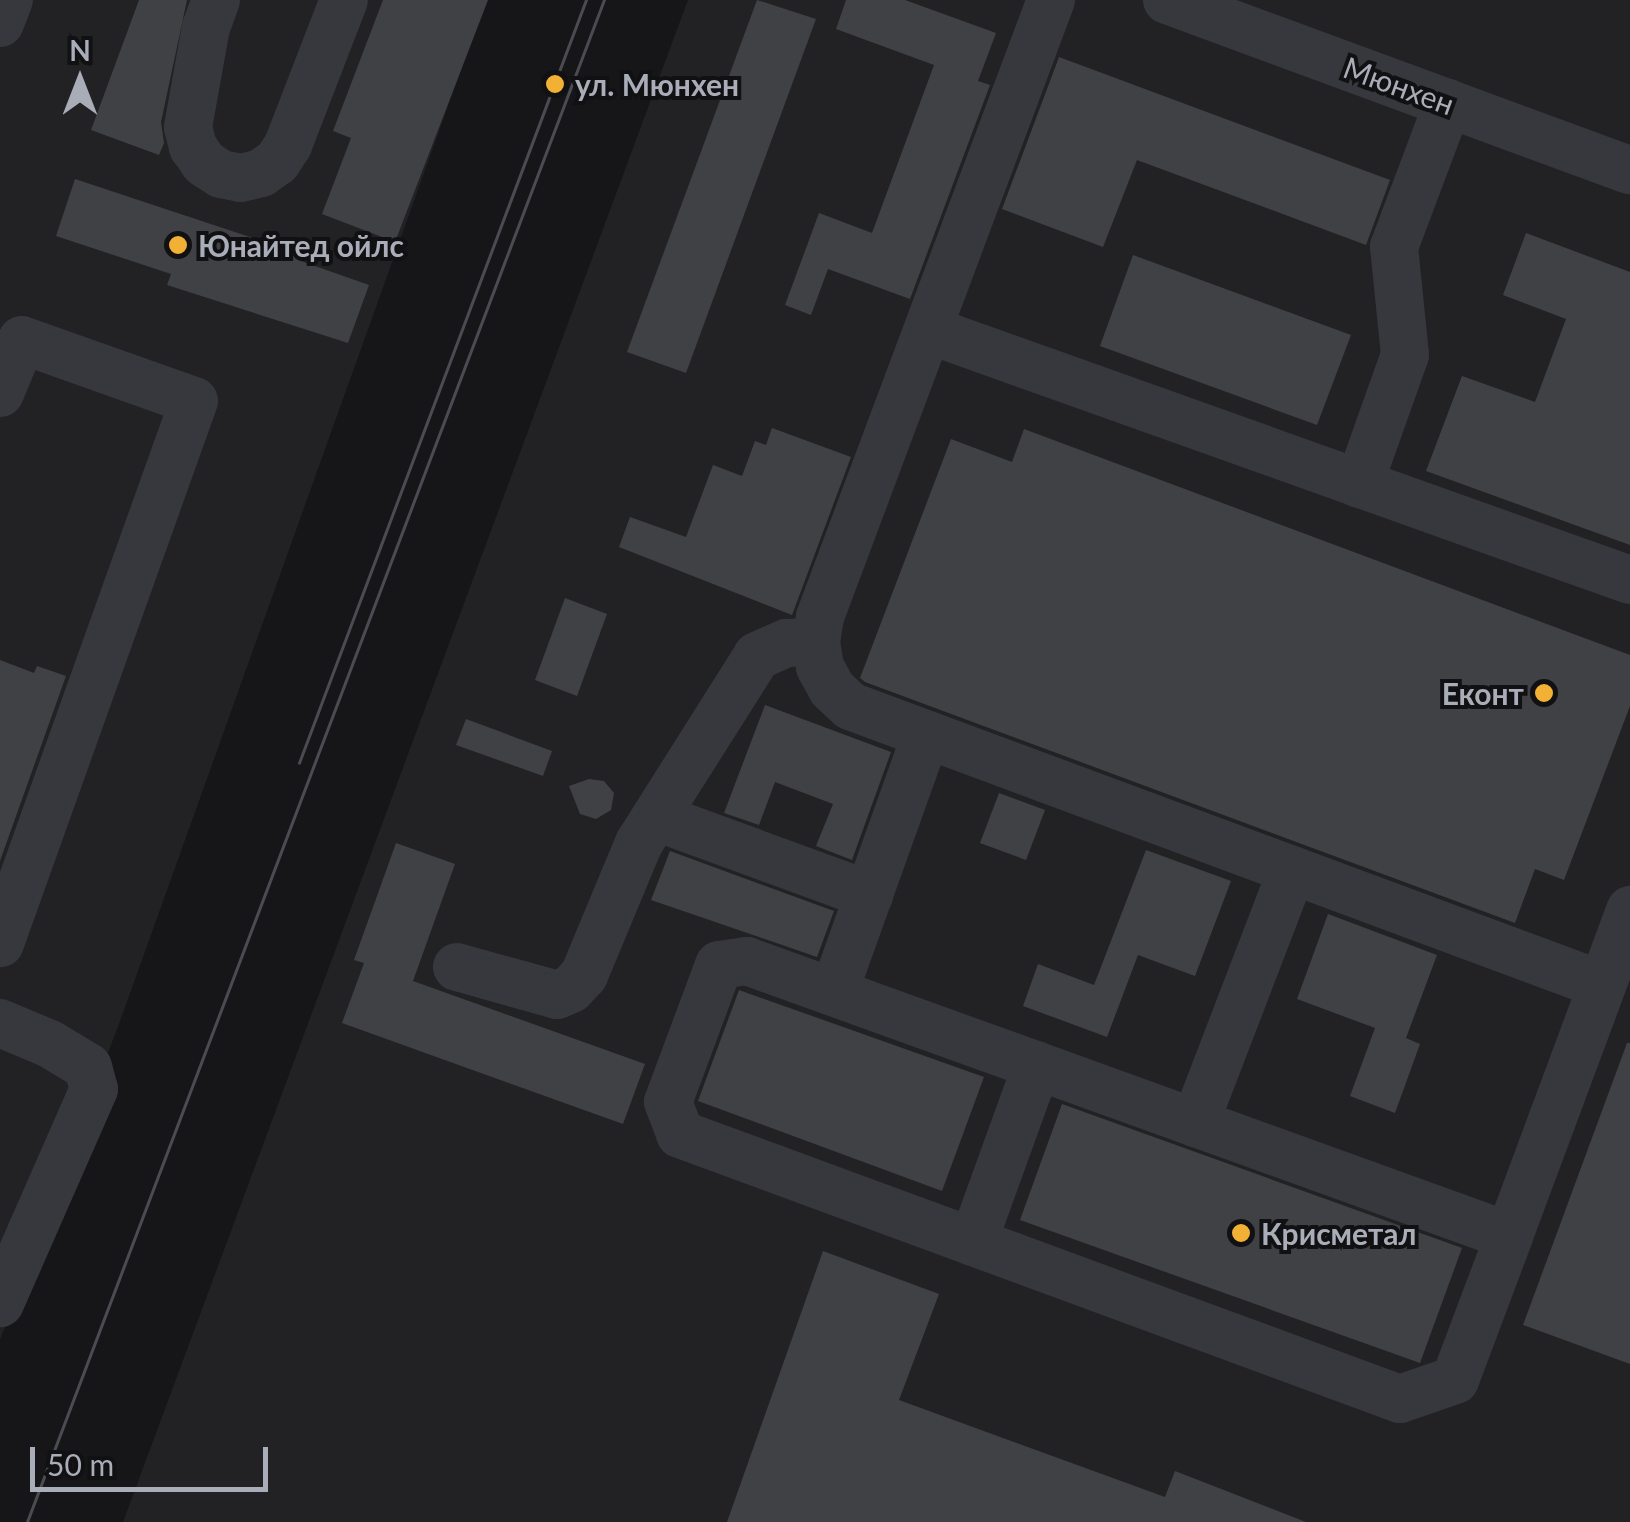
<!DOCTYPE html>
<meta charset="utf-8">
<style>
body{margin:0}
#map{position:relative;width:1630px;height:1522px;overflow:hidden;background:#161618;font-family:Lato,sans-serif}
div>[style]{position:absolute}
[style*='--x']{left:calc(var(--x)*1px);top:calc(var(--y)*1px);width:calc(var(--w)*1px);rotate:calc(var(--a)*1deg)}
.built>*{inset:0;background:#222225}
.building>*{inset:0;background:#404145}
.minor>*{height:48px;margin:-24px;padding:0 24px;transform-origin:24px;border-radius:24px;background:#37383d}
.tram>*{height:2.5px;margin:-1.25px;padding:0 1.25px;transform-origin:1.25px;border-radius:1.25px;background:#4a4c52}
.dots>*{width:28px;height:28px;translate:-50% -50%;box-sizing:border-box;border:5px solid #111113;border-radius:50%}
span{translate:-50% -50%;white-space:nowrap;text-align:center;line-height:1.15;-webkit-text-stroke:8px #111113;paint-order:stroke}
.poi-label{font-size:30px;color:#a8adb8;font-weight:700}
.left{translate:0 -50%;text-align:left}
.right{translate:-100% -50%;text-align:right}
.street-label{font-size:30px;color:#a8adb8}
.north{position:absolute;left:30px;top:30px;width:100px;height:100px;-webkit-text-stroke:8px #111113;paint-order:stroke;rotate:0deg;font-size:28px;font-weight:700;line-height:40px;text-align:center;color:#a8adb8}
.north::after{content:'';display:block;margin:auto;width:35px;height:45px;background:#a8adb8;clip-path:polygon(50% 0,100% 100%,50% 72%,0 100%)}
.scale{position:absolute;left:30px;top:1447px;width:238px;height:45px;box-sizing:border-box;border:5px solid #a8adb8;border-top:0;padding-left:12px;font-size:30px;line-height:35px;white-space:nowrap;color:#a8adb8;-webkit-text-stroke:8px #111113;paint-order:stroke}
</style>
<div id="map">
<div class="built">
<i style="clip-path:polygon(0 0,486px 0,123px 1013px,0 1340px)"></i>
<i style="clip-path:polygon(688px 0,1630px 0,1630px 1522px,123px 1522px)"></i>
</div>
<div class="building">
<i style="clip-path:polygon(139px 0,187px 0,161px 122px,164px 143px,159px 155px,91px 130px)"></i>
<i style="clip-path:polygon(383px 0,488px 0,395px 242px,322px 214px,351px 138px,333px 131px)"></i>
<i style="clip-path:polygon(757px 0,816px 19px,686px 373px,627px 352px)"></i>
<i style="clip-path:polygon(846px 0,905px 0,996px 33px,978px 81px,990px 85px,910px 299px,828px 269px,811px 315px,785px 305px,819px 213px,872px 233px,934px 65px,836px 29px)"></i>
<i style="clip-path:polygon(1059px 57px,1390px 180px,1366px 245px,1137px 160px,1103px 247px,1002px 209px)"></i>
<i style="clip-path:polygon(75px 179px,301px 254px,298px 260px,369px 285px,348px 343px,167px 285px,171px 274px,56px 236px)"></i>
<i style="clip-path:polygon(1526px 233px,1630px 272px,1630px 545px,1426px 471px,1462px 376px,1535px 402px,1566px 319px,1503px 295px)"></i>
<i style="clip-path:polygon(1133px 255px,1351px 335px,1317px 425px,1100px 346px)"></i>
<i style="clip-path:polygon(772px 428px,851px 457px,792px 615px,619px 547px,630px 517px,686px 537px,713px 465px,742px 476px,755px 441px,766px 445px)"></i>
<i style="clip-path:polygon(1024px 429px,1630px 655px,1630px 706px,1564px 880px,1535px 869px,1515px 923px,865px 682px,860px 678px,951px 439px,1012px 462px)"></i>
<i style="clip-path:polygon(565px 598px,607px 614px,577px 696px,535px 680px)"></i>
<i style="clip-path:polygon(0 660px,34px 673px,37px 666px,66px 676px,0 861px)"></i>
<i style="clip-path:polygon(765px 705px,891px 752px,852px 860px,816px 846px,833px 804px,775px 782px,759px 825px,724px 813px)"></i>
<i style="clip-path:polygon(466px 719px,552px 751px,543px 776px,456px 745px)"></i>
<i style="clip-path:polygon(589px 779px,604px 781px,614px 793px,611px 810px,596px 819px,580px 814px,569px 786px)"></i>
<i style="clip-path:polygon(999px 793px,1045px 810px,1026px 860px,980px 843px)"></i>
<i style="clip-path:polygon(396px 843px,455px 864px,413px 981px,645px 1064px,623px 1124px,342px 1023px,364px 963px,354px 960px)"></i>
<i style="clip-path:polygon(1146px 850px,1231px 881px,1195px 976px,1138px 955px,1107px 1037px,1023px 1006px,1038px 964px,1094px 985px)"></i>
<i style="clip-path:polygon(670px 851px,834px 911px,817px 957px,651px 900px)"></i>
<i style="clip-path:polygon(1328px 914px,1437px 955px,1406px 1038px,1420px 1044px,1395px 1113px,1350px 1096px,1375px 1028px,1297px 999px)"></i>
<i style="clip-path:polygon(739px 990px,984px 1077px,942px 1191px,698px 1101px)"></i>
<i style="clip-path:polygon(1627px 1043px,1630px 1043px,1630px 1364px,1523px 1325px)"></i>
<i style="clip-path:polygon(1062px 1104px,1462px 1248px,1420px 1363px,1020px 1220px)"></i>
<i style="clip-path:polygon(823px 1251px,939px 1294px,899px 1400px,1165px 1497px,1175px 1471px,1306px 1522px,727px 1522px)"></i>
</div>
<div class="minor">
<i style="--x:216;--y:0;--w:29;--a:110"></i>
<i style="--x:206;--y:27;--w:102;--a:100.2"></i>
<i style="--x:188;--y:127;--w:21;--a:76"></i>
<i style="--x:193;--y:147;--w:19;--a:55"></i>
<i style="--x:204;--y:163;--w:20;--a:33"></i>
<i style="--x:221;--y:174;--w:20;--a:11"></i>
<i style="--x:241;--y:178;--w:21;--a:-14"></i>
<i style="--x:261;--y:173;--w:19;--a:-35"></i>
<i style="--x:277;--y:162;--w:20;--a:-57"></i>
<i style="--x:288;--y:145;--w:155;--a:-68.9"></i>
<i style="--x:1051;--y:0;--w:659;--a:110.53"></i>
<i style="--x:820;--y:617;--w:25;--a:99"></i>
<i style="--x:816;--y:642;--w:25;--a:81"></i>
<i style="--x:820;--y:667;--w:25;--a:61"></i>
<i style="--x:832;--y:689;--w:25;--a:43"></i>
<i style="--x:850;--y:706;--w:802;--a:20.36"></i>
<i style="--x:1167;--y:0;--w:493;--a:20.2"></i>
<i style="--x:0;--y:23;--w:25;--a:-69"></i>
<i style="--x:929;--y:330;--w:744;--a:19.63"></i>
<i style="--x:0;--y:393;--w:57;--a:-67.5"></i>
<i style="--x:22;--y:340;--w:182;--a:19.5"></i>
<i style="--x:194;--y:401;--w:576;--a:109.69"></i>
<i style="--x:1359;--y:484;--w:137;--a:-70.4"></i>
<i style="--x:1405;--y:355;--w:109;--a:-95.8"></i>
<i style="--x:1394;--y:247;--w:154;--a:-69.4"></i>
<i style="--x:659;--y:818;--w:224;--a:20.1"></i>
<i style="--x:457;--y:967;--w:104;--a:15.6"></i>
<i style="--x:557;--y:995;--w:15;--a:-23"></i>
<i style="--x:571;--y:989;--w:19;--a:-47"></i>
<i style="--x:584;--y:975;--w:143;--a:-67.4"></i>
<i style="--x:639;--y:843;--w:221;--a:-57.7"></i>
<i style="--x:757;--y:656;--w:32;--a:-24"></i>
<i style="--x:786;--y:643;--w:30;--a:-2"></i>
<i style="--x:834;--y:992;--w:273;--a:-70.3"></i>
<i style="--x:0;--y:1023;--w:54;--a:22.8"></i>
<i style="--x:50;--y:1044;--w:44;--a:31.2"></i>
<i style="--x:88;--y:1067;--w:23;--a:75"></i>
<i style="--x:94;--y:1089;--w:234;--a:113.7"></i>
<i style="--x:1195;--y:1123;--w:271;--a:-69"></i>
<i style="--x:1509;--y:1236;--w:810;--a:-160.16"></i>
<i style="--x:747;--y:961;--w:28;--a:172"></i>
<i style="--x:719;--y:965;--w:146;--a:110.4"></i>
<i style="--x:668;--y:1102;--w:34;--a:69"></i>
<i style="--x:680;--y:1134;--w:767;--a:20.21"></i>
<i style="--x:1400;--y:1399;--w:58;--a:-19.1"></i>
<i style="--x:1455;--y:1380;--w:154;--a:-69.4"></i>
<i style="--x:1509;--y:1236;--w:348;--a:-69.6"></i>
<i style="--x:973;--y:1242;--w:188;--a:-70.1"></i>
</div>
<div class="tram">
<i style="--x:299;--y:763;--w:815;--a:-69.39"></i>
<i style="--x:27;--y:1522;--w:1628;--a:-69.24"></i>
</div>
<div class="dots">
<i style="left:555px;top:84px;background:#f2b134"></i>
<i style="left:178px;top:245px;background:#f2b134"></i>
<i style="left:1544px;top:693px;background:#f2b134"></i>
<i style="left:1241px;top:1233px;background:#f2b134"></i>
</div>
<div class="poi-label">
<span class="left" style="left:575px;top:84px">ул. Мюнхен</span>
<span class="left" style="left:198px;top:245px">Юнайтед ойлс</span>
<span class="right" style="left:1524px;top:693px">Еконт</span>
<span class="left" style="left:1261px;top:1233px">Крисметал</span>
</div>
<div class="street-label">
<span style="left:1399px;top:85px;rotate:20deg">Мюнхен</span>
</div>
<div class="north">N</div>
<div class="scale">50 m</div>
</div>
